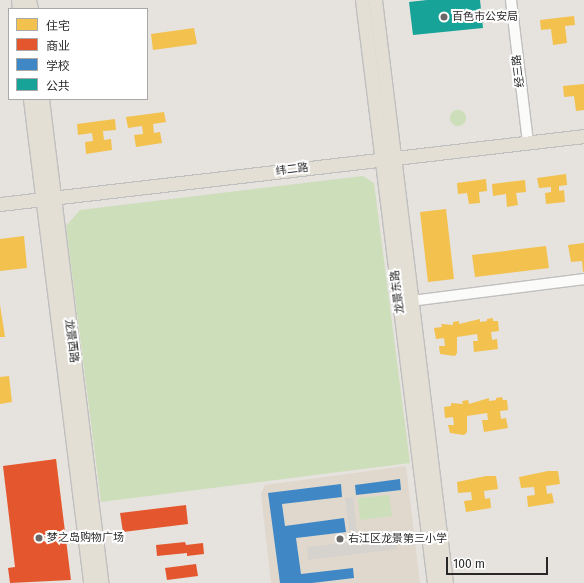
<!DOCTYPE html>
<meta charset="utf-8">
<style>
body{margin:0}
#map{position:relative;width:584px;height:583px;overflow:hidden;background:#e6e2de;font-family:"Fira Sans","Noto Sans SC",sans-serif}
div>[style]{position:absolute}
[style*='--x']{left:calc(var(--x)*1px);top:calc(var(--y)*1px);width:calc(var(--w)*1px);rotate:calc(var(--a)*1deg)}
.education>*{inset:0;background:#e0d8cd}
.green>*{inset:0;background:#cddeba}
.round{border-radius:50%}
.plaza>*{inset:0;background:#d6d2ce}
.homes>*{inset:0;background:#f2c14e}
.shops>*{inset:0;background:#e4572e}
.schools>*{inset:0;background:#3f88c5}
.public>*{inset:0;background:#17a398}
.roads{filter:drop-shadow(1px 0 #c0bfbf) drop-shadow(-1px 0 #c0bfbf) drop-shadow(0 1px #c0bfbf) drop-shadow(0 -1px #c0bfbf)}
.minor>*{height:10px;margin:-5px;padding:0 5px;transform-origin:5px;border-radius:5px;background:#fbfbfa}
.major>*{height:13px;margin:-6.5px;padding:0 6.5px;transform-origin:6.5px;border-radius:6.5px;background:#e3dfd5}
.dots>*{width:11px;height:11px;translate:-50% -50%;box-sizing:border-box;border:2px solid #fff;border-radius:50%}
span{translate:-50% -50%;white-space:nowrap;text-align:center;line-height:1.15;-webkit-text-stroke:4px #fff;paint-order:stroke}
.poi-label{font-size:11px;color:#282828}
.left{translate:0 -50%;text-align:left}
.street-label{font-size:11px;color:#282828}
.legend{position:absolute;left:8px;top:8px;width:140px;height:92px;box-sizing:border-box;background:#fff;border:1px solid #a9a9a9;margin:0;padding:5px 7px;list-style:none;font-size:12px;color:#282828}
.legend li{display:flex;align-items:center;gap:8px;height:20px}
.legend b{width:20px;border:1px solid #a9a9a9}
.scale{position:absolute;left:446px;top:557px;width:102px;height:18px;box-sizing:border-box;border:2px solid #282828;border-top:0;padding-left:5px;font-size:12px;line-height:14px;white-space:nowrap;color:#282828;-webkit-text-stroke:3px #fff;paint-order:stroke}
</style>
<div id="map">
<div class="education">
<i style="clip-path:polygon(406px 466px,420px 583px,271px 583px,261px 494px,265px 485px)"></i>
</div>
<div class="green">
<i class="round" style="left:450px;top:110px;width:16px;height:16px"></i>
<i style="clip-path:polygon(363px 176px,374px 183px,410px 463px,101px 502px,66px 226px,80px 210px)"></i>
<i style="clip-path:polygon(389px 495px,392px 516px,360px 520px,358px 498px)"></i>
</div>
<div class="plaza">
<i style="clip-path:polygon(353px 497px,358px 540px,395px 535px,397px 549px,308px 560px,307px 547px,351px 542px,345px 498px)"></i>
</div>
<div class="homes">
<i style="clip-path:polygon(574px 16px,575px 25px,565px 26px,567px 43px,553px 45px,551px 29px,541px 30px,540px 20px)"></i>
<i style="clip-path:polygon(194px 28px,197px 44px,153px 50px,151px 34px)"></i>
<i style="clip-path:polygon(584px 84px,584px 110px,576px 111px,574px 96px,564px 97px,563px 86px)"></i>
<i style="clip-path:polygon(164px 112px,166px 122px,153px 124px,154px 133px,160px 132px,162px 143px,136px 147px,134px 135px,143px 134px,142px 126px,128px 128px,126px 117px)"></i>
<i style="clip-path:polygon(115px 119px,116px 130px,103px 131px,104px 140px,111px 139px,112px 150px,86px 154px,85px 142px,93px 141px,92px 133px,78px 135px,77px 124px)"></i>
<i style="clip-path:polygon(566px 174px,567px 185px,559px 186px,559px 191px,564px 190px,565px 202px,546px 204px,545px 193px,551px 192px,551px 187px,539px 188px,537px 178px)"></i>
<i style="clip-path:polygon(486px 179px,487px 191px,479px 192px,480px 203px,469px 204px,467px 193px,458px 194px,457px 183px)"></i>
<i style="clip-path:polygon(525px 180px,526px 192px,516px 193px,518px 205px,507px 207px,506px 194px,493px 196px,492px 184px)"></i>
<i style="clip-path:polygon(446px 209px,454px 279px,428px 282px,420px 212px)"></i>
<i style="clip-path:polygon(24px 236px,27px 268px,0 271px,0 239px)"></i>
<i style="clip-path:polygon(584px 243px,584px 272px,583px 272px,582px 261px,571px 262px,568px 245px)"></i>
<i style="clip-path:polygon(546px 246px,549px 268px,475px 277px,472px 255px)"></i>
<i style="clip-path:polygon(0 305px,5px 337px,0 337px)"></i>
<i style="clip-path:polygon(493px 318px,493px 321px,498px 321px,499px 331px,491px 332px,492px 340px,497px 339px,498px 349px,474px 352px,473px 341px,478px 341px,477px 334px,457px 337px,457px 353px,455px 356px,440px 354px,439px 346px,445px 346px,444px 338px,436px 339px,434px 328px,442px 327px,441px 324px,453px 325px,453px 322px,459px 321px,459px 324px,480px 319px,480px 322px,487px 321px,487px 319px)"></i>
<i style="clip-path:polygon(9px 376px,12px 402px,0 404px,0 377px)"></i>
<i style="clip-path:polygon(502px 397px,503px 400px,507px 400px,508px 410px,500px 411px,501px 419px,506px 418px,508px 428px,484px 432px,482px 420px,488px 420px,487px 413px,467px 416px,467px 432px,464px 435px,450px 433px,448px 425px,454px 425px,453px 417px,445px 418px,444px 407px,451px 406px,451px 403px,463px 404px,462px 401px,468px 400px,469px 404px,489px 398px,489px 401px,496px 400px,496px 398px)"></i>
<i style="clip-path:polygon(56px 459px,62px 509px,45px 512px,39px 462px)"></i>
<i style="clip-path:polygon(548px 471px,558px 471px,560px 484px,546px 486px,547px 494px,552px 493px,554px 503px,528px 507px,527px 496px,535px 495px,534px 487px,521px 488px,519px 477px)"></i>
<i style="clip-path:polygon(486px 476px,496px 476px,498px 489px,484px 491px,485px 499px,490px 498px,491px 508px,466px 512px,464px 501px,472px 500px,471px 492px,458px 493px,457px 482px)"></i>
</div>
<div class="shops">
<i style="clip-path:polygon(56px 459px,71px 580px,10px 583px,8px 568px,15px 567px,3px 466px)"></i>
<i style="clip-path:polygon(186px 505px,188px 524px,123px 532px,120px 513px)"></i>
<i style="clip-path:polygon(185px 542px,186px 545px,203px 543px,204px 554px,187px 556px,187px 553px,157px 556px,156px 545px)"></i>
<i style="clip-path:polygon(196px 564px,198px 576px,167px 580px,165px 568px)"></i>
</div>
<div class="schools">
<i style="clip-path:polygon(400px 479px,401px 490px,356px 495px,355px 485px)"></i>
<i style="clip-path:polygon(341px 484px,342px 497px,282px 504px,285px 526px,344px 518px,346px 532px,296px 538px,301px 574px,353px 568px,354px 578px,312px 583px,280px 583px,268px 493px)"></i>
</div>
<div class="public">
<i style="clip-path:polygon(427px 0,480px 0,483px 28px,413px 35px,409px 2px)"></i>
</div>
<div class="roads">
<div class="minor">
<i style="--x:511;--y:0;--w:144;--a:83.2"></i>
<i style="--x:411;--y:301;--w:174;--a:-7.2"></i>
</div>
<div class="major">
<i style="--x:18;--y:0;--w:9;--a:84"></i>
<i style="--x:29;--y:0;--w:9;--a:77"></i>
<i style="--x:362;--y:0;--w:587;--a:82.96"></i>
<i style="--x:375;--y:0;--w:587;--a:83.06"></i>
<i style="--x:30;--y:99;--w:488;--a:82.9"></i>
<i style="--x:42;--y:99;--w:488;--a:83"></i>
<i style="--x:0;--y:204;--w:588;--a:-6.64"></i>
</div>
</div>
<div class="dots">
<i style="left:444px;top:17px;background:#6a6968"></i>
<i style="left:39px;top:538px;background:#6a6968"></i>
<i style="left:340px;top:539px;background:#6a6968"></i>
</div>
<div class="poi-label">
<span class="left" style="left:452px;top:17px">百色市公安局</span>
<span class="left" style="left:47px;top:538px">梦之岛购物广场</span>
<span class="left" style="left:348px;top:539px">右江区龙景第三小学</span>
</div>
<div class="street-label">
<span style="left:519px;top:71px;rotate:-97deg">经三路</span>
<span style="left:292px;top:170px;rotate:-7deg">纬二路</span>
<span style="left:398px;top:292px;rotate:-97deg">龙景东路</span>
<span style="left:71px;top:341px;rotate:83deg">龙景西路</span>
</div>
<ul class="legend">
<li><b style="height:11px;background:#f2c14e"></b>住宅</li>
<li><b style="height:11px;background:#e4572e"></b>商业</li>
<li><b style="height:11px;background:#3f88c5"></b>学校</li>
<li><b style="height:11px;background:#17a398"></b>公共</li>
</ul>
<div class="scale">100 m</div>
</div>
